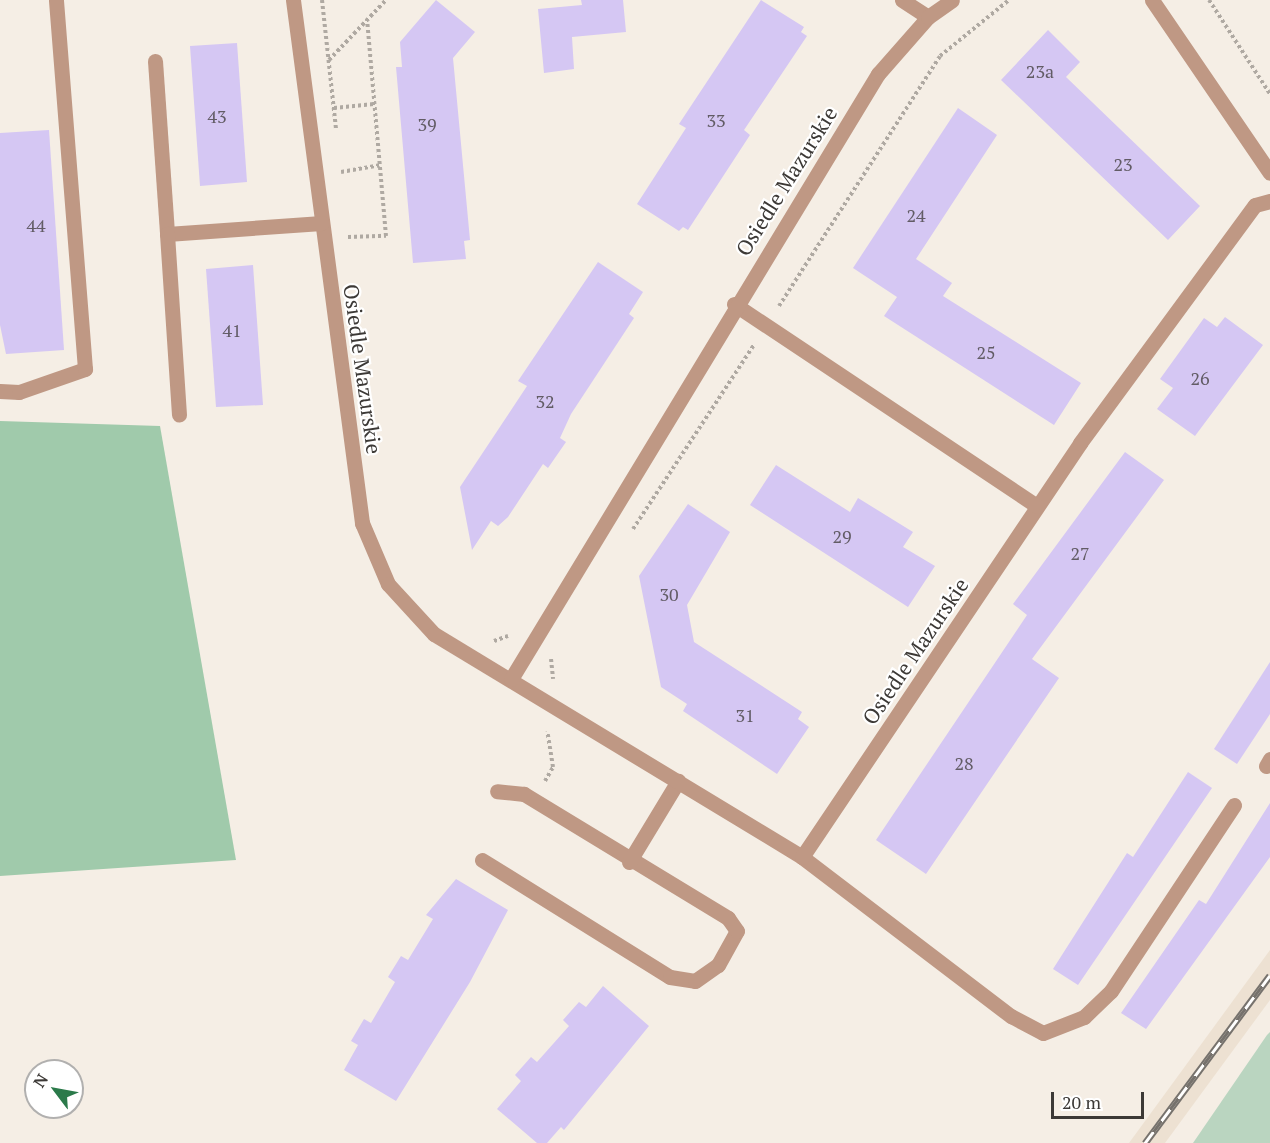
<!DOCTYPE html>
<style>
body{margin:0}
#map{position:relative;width:1270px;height:1143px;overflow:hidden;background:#f5eee5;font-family:"PT Serif",serif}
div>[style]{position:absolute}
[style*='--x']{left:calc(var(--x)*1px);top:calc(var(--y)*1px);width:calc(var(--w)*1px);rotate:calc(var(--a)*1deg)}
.built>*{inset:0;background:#ede1d2}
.green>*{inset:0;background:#bad5c0}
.forest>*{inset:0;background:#a0caab}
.building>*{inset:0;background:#d5c7f3}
.path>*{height:4px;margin-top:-2px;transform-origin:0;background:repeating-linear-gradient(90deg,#afa9a2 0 3px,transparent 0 6px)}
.service>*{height:15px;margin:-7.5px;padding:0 7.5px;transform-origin:7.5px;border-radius:7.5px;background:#bf9884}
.minor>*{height:15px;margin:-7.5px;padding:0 7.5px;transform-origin:7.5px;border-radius:7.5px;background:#bf9884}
.rail>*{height:7px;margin-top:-3.5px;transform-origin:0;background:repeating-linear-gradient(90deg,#fff 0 14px,#76726d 0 28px);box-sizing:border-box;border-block:2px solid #76726d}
span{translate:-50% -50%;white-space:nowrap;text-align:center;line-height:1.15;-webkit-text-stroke:4.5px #fff;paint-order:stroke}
.number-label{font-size:18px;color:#625c65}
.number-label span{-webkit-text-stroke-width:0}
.street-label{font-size:21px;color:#3c3936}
.north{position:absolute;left:24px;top:1059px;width:60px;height:60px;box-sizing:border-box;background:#fff;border:2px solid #b1b0af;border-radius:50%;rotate:302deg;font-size:16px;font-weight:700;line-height:24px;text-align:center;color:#3c3936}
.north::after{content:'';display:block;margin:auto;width:21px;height:27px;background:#2b7a4a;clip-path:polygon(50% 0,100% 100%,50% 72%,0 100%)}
.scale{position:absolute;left:1051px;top:1092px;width:93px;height:27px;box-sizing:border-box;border:3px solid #3c3936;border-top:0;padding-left:8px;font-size:18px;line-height:21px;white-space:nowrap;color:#3c3936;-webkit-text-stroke:4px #fff;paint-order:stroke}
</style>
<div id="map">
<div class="built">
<i style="clip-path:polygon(1270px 950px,1270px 1000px,1165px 1143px,1129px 1143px)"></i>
</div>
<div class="green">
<i style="clip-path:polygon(1270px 1032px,1270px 1143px,1193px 1143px,1267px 1035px)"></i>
</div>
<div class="forest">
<i style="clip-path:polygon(0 421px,160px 426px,236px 860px,0 876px)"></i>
</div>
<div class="building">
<i style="clip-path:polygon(436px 0,475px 32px,453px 58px,470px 240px,464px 241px,466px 259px,413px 263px,396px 67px,402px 67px,400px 42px)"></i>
<i style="clip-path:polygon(581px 0,623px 0,626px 32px,572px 37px,574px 69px,544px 73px,538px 9px,582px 5px)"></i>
<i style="clip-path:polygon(761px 0,804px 27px,801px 32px,807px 36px,744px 130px,750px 135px,688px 230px,683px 227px,679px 231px,637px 204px,686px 128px,679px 124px)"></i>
<i style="clip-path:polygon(1048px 30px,1080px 62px,1066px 77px,1200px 206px,1168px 240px,1001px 80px)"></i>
<i style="clip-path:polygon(237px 43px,247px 182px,200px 186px,190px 46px)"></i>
<i style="clip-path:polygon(958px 108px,997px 135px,916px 259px,952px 283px,943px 296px,1081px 383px,1054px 425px,884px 316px,897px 297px,853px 268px)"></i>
<i style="clip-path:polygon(49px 130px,64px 350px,6px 354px,0 325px,0 133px)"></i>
<i style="clip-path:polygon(598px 262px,643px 292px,629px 314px,634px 318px,571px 414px,560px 438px,566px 442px,548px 468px,543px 464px,508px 517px,498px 526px,491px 521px,472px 550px,460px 487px,527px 386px,518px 381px)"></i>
<i style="clip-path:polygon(253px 265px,263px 405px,216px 407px,206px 269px)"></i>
<i style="clip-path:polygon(1225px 317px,1263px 345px,1195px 436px,1157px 409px,1173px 388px,1160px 379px,1204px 318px,1217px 327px)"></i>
<i style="clip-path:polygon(1125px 452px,1164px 480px,1032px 659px,1059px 678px,926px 874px,876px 840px,1027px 615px,1013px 604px)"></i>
<i style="clip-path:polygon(776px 465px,850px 512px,858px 498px,913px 532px,903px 547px,935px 566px,908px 607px,750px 505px)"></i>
<i style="clip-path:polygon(688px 504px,730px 532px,687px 605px,694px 642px,802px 712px,798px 719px,809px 727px,777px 774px,683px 711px,687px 704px,661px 687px,639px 576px)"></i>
<i style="clip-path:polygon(1270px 662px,1270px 714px,1237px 764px,1214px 749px)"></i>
<i style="clip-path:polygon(1188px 772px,1212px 788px,1078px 985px,1053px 969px,1127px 853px,1133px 857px)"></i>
<i style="clip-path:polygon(1270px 803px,1270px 857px,1146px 1029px,1121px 1013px,1199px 900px,1206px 904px)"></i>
<i style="clip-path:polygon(456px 879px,508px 910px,470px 982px,396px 1101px,344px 1070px,358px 1045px,351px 1041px,364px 1019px,371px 1023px,395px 982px,388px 977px,401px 956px,408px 960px,433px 919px,426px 915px)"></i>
<i style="clip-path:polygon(603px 986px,649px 1026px,564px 1130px,561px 1127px,547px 1143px,537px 1143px,497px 1109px,521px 1081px,515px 1075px,531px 1057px,537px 1062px,569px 1026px,563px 1020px,579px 1002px,586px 1007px)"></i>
</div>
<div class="path">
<i style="--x:322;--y:0;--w:129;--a:83.8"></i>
<i style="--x:1209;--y:0;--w:112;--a:57"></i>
<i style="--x:329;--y:60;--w:83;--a:-46.5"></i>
<i style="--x:334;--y:108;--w:40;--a:-5.7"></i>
<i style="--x:341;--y:172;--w:39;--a:-10"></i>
<i style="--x:348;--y:237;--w:38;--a:-2"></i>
<i style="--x:386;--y:236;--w:217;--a:-95"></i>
<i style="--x:779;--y:306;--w:297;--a:-57.2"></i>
<i style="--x:940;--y:56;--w:89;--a:-39.1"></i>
<i style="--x:633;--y:529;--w:220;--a:-56.7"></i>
<i style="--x:494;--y:641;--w:15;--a:-20"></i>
<i style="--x:551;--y:659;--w:20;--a:84"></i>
<i style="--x:545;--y:781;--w:16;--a:-60"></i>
<i style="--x:553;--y:767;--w:36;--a:-99"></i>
</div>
<div class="service">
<i style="--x:1152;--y:0;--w:209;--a:55.7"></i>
<i style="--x:1266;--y:766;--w:8;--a:-60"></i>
<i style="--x:802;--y:857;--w:263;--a:37.3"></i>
<i style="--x:1011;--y:1016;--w:36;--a:28"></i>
<i style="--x:1043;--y:1033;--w:44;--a:-21.3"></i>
<i style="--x:1084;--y:1017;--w:37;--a:-44"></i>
<i style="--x:1111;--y:991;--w:223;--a:-56.5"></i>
<i style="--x:482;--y:860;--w:221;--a:31.9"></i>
<i style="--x:670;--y:977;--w:25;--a:9"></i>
<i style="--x:695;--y:981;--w:28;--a:-35"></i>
<i style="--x:718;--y:965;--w:39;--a:-61"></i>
<i style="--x:737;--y:931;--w:16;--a:-125"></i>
<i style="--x:728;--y:918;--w:239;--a:-148.7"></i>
<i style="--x:524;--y:794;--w:27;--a:-174"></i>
<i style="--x:629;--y:862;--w:95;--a:-58.8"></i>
</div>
<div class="minor">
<i style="--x:293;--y:0;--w:528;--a:82.48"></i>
<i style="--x:362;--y:523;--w:66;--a:66.9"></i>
<i style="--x:388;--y:584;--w:68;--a:47.4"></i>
<i style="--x:434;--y:634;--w:430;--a:31.2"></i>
<i style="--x:802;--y:857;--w:499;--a:-56.1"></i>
<i style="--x:1080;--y:443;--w:295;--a:-53.7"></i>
<i style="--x:1255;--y:205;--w:16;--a:-15"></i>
<i style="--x:902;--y:0;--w:31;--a:33"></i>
<i style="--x:155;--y:61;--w:173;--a:86"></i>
<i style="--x:167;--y:234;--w:155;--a:-4.1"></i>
<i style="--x:167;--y:234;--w:181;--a:86.2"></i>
<i style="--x:734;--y:304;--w:364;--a:33.7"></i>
<i style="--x:0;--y:391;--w:19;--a:3"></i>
<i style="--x:19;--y:392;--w:70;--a:-19.2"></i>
<i style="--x:85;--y:369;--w:370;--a:-94.5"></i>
<i style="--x:511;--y:679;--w:708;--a:-58.76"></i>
<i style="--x:878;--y:74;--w:76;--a:-48.7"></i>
<i style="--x:928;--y:17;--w:29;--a:-35"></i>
</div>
<div class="rail">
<i style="--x:1145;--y:1143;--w:209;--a:-53.3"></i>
</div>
<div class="number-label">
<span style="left:1040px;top:71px">23a</span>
<span style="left:217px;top:116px">43</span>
<span style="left:716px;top:120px">33</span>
<span style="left:427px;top:124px">39</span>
<span style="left:1123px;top:164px">23</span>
<span style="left:916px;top:215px">24</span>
<span style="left:36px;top:225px">44</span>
<span style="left:232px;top:330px">41</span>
<span style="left:986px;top:352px">25</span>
<span style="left:1200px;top:378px">26</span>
<span style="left:545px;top:401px">32</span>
<span style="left:842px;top:536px">29</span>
<span style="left:1080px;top:553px">27</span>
<span style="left:669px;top:594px">30</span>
<span style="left:745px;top:715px">31</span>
<span style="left:964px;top:763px">28</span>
</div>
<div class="street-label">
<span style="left:786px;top:181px;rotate:-58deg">Osiedle Mazurskie</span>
<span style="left:363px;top:369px;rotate:82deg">Osiedle Mazurskie</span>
<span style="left:915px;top:651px;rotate:-56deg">Osiedle Mazurskie</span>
</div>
<div class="north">N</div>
<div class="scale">20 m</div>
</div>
